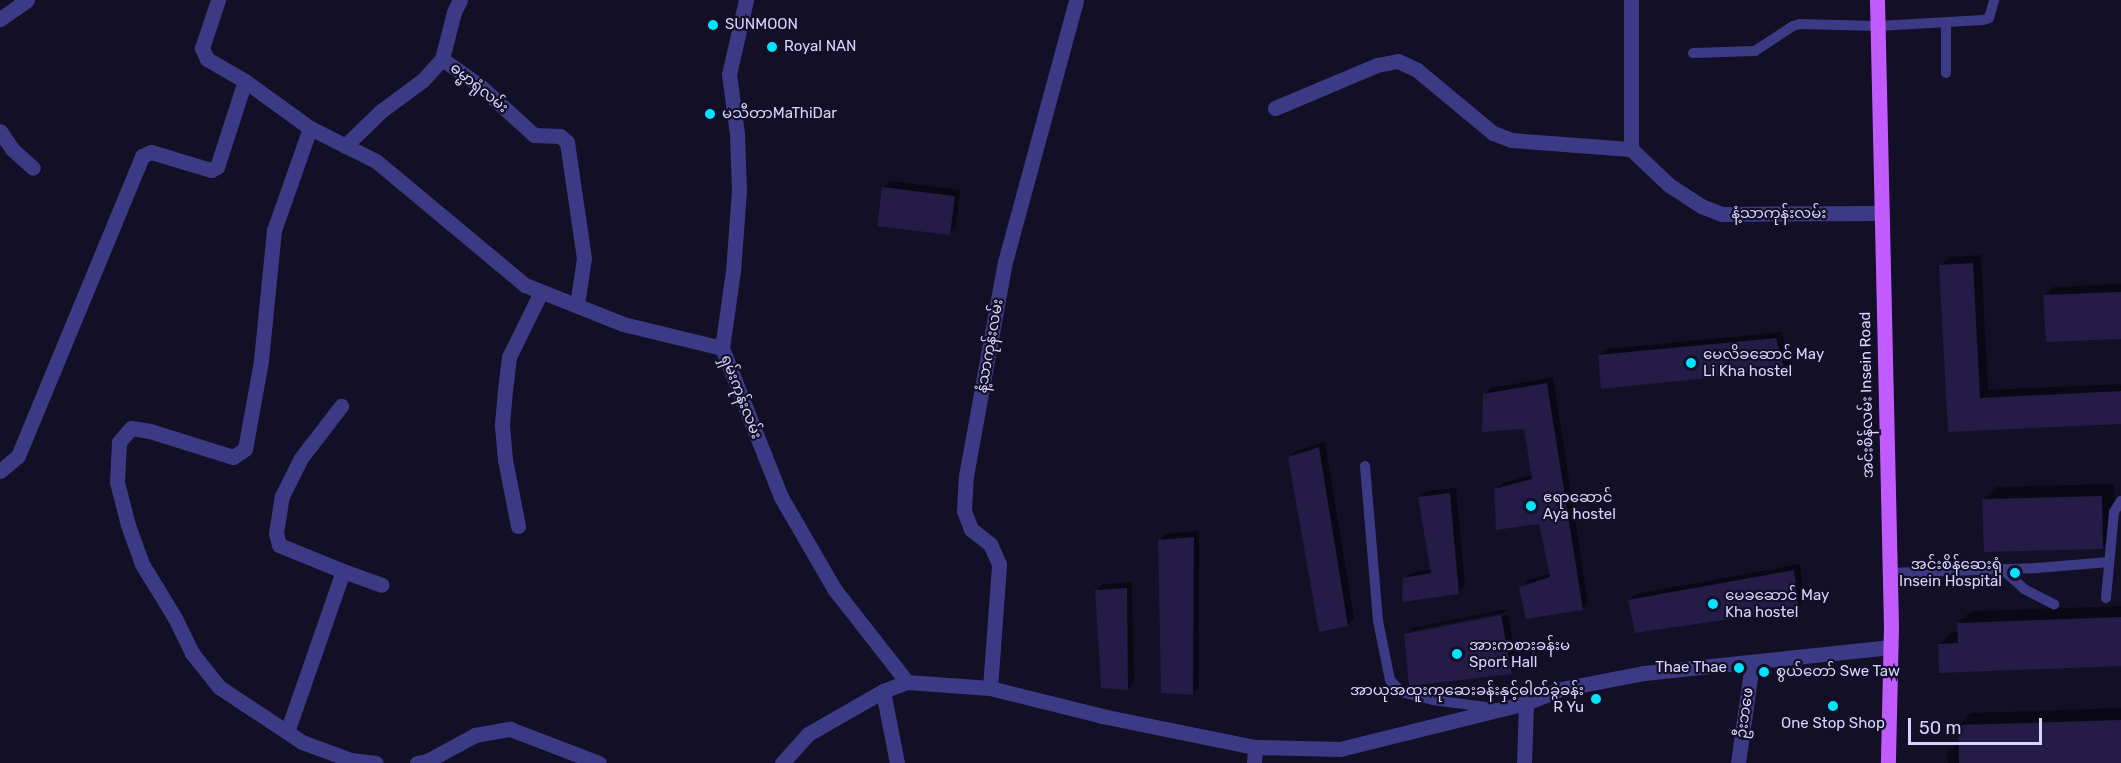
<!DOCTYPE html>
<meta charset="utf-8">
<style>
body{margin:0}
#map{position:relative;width:2121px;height:763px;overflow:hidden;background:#130f26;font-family:Rubik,"Noto Sans Myanmar",sans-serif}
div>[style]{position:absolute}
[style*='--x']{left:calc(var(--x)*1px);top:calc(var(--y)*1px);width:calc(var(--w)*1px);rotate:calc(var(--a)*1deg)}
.shadow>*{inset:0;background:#0007}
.building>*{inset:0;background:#241b47}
.lane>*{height:10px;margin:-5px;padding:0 5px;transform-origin:5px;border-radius:5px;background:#3d3a85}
.street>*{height:15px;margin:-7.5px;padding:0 7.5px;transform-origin:7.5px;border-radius:7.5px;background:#3d3a85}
.primary>*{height:15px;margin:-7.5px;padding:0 7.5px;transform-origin:7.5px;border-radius:7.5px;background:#c25bff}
.dots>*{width:16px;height:16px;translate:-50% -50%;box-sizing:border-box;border:3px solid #130f26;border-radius:50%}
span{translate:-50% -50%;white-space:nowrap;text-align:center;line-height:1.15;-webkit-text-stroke:4.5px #130f26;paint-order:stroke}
.poi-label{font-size:15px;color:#d9d4ff}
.left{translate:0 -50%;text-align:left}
.right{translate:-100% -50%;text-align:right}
.street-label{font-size:15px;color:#d9d4ff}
.scale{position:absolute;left:1908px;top:718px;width:134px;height:27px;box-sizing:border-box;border:3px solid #d9d4ff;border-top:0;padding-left:8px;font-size:18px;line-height:21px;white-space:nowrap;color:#d9d4ff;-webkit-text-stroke:4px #130f26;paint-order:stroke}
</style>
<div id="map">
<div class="shadow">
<i style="clip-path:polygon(890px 181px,960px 190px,956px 227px,949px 234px,883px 188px)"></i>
<i style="clip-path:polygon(1981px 255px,1988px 390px,2121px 384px,2121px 422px,1950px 431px,1941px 265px,1949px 257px)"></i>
<i style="clip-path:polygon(2121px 284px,2121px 337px,2045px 296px,2053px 287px)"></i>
<i style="clip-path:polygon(1782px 332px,1790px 362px,1784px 369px,1599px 356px,1606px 349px)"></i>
<i style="clip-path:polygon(1553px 377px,1588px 603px,1582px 609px,1520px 588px,1527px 581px,1551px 573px,1541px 522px,1496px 489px,1502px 483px,1533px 475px,1525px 427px,1485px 395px,1491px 388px)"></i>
<i style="clip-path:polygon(1325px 442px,1354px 619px,1347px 625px,1290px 457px,1296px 451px)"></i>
<i style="clip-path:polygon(2114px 484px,2115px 535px,2102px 547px,1984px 499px,1996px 487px)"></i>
<i style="clip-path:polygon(1456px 488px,1465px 586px,1458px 592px,1404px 579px,1411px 573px,1432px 569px,1420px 497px,1426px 491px)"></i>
<i style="clip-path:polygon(1199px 531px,1199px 688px,1192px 694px,1160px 540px,1166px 534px)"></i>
<i style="clip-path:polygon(1800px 564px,1804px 601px,1798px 607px,1629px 600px,1636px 594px)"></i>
<i style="clip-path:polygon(1132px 582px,1134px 682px,1128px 689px,1096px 591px,1103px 584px)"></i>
<i style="clip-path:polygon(2121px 606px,2121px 665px,1940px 644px,1952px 632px,1959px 632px,1958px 623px,1971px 611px)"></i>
<i style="clip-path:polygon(1507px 609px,1507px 612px,1410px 631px,1410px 635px,1508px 615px,1518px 667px,1511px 673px,1405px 635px,1412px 628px)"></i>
<i style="clip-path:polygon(2121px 708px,2121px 763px,1948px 763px,1947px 754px,1960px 741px,1959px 725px,1971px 713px)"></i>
</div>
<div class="building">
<i style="clip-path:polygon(882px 187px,955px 196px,950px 235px,877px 226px)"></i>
<i style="clip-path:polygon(1973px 263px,1980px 398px,2121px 391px,2121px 424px,1948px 432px,1939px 265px)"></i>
<i style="clip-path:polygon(2121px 292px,2121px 339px,2046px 342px,2043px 295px)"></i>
<i style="clip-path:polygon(1776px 338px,1785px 370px,1601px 389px,1598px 355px)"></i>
<i style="clip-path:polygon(1547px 383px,1583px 610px,1526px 619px,1519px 587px,1550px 577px,1539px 524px,1496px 530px,1494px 489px,1532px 479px,1524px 429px,1482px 432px,1483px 394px)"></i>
<i style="clip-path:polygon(1319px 447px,1348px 626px,1319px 632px,1288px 457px)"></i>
<i style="clip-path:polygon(1450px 493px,1459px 594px,1402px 602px,1403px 578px,1431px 573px,1418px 497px)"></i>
<i style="clip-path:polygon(2102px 496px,2103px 549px,1984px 552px,1982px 499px)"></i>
<i style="clip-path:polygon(1194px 537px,1193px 695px,1161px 693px,1158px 540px)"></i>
<i style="clip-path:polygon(1794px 570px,1799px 609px,1635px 633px,1628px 600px)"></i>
<i style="clip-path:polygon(1127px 588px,1128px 690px,1101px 688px,1095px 590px)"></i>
<i style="clip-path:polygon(1501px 615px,1512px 674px,1409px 686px,1404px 634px)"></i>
<i style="clip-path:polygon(2121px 617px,2121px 666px,1939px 673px,1938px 644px,1958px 643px,1957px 623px)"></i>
<i style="clip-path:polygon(2121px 720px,2121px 763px,1959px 763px,1958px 725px)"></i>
</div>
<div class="lane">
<i style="--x:1946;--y:24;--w:49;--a:90"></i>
<i style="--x:1693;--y:53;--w:62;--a:-1.8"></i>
<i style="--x:1755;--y:51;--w:45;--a:-33.3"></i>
<i style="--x:1793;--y:26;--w:7;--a:-16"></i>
<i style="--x:1800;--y:24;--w:78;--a:1.5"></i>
<i style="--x:1878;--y:26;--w:105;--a:-3.3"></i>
<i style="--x:1983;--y:20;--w:6;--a:-18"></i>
<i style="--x:1989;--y:18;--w:19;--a:-74"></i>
<i style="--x:1365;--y:466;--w:156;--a:85.2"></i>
<i style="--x:1378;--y:621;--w:60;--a:78.5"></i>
<i style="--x:1390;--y:680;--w:16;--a:47"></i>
<i style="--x:1401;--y:692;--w:33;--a:14"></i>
<i style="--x:1433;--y:700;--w:62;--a:7.5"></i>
<i style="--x:2002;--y:569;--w:30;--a:42"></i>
<i style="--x:2024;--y:589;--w:34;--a:27"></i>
<i style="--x:1888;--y:573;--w:149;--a:-1.9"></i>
<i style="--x:2037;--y:568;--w:72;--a:-4.8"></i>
<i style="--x:2106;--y:598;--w:86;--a:-84.7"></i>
<i style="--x:2114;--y:512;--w:13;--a:-58"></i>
</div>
<div class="street">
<i style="--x:218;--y:0;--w:51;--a:108.4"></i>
<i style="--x:202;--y:48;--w:12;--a:66"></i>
<i style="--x:207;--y:59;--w:44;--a:30.1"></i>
<i style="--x:245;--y:81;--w:80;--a:35.9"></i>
<i style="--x:310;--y:128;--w:74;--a:26.6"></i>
<i style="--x:376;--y:161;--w:194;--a:39.8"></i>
<i style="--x:525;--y:285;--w:105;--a:21.7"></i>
<i style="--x:623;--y:324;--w:102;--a:13.6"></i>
<i style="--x:460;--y:0;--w:13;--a:117"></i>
<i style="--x:454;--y:12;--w:49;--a:104.3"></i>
<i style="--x:442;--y:59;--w:47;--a:35.4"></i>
<i style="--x:480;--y:86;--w:73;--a:42.2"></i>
<i style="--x:534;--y:135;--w:26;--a:2"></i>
<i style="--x:560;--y:136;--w:9;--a:41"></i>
<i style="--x:567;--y:142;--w:117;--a:81.7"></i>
<i style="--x:584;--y:258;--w:48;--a:98.5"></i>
<i style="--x:746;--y:0;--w:76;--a:102.9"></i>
<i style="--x:729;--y:74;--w:61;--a:82.4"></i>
<i style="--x:737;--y:134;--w:56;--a:88"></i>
<i style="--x:739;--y:190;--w:81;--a:94.2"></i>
<i style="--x:733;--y:271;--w:78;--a:98.1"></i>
<i style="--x:722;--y:348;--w:160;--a:68.4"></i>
<i style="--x:781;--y:497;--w:108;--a:59.9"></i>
<i style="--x:835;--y:590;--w:117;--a:52"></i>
<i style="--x:1631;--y:0;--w:149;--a:90"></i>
<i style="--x:1631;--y:149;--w:52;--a:43.5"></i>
<i style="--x:1669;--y:185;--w:38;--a:33"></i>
<i style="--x:1701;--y:206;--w:22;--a:21"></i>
<i style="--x:1722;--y:214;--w:160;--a:-0.4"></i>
<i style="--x:0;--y:19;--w:33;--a:-35"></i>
<i style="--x:1275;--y:108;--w:111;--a:-22.9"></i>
<i style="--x:1377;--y:65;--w:21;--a:-11"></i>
<i style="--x:1398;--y:61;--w:21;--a:25"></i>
<i style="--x:1417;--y:70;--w:99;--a:39.7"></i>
<i style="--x:1493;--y:133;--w:19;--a:21"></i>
<i style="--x:1511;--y:140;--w:120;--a:4.3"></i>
<i style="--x:310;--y:128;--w:108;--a:109.4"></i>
<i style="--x:274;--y:230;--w:132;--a:95.7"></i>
<i style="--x:261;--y:361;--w:89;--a:100.3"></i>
<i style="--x:245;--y:449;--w:14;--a:146"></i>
<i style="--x:233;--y:457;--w:87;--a:-162.6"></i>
<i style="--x:150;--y:431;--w:19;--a:-171"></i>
<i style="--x:131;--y:428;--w:18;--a:131"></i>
<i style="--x:119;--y:442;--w:40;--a:92.9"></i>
<i style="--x:117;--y:482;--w:44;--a:75.7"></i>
<i style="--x:128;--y:525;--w:41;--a:70.3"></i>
<i style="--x:142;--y:564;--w:63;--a:58.6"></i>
<i style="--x:175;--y:618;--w:39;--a:64"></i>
<i style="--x:192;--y:653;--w:43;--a:51.5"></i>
<i style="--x:219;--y:687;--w:100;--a:33.5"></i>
<i style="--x:302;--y:742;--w:52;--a:20.2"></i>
<i style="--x:351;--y:760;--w:25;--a:7"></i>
<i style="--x:0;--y:131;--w:22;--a:56"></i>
<i style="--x:12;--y:149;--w:28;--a:42"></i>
<i style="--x:345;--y:146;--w:50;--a:-44.2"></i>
<i style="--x:381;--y:111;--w:52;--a:-36.4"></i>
<i style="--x:423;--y:80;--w:28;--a:-48"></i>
<i style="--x:0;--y:471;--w:23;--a:-40"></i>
<i style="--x:18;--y:456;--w:325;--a:-67.5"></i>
<i style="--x:142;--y:156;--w:10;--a:-24"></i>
<i style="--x:151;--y:152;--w:63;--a:16.7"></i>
<i style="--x:211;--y:170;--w:7;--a:-27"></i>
<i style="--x:217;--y:167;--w:90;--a:-72"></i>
<i style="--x:518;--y:526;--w:67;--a:-101.1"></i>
<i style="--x:505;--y:460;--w:36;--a:-95"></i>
<i style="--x:502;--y:424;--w:34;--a:-85"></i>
<i style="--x:505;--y:390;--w:33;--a:-83"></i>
<i style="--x:509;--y:357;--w:72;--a:-63.8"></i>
<i style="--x:343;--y:571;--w:41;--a:19.7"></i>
<i style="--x:990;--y:688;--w:124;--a:-85.8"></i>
<i style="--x:999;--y:564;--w:22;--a:-114"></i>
<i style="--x:990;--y:544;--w:24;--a:-142"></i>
<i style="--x:971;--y:529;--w:19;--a:-111"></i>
<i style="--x:964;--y:511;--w:35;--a:-87"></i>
<i style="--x:966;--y:476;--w:218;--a:-79.7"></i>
<i style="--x:1005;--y:262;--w:271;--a:-74.8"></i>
<i style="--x:883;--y:691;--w:73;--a:79"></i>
<i style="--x:287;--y:732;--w:170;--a:-70.8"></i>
<i style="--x:343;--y:571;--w:69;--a:-157.9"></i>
<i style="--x:279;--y:545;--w:12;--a:-104"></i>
<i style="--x:276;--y:533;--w:37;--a:-81"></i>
<i style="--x:282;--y:496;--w:42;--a:-63.4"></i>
<i style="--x:301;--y:458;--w:66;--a:-52.4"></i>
<i style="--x:417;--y:763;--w:10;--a:-11"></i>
<i style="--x:427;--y:761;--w:55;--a:-28.4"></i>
<i style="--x:475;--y:735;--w:36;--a:-10"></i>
<i style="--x:510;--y:729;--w:95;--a:20.9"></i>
<i style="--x:782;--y:763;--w:39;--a:-48"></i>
<i style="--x:808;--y:734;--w:86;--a:-29.8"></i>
<i style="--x:883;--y:691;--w:26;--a:-21"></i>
<i style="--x:907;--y:682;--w:83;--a:4.1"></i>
<i style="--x:990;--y:688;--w:115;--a:14"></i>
<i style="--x:1102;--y:716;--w:156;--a:11.5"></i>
<i style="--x:1255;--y:747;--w:85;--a:1.3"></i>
<i style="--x:1340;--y:749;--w:192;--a:-13.9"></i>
<i style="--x:1526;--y:703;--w:38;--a:-22"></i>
<i style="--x:1561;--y:689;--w:85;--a:-10.9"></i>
<i style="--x:1644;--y:673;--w:248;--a:-6"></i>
<i style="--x:1254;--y:763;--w:16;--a:-86"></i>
<i style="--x:1524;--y:763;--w:60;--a:-88.1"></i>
<i style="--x:1738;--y:763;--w:101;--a:-82"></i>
</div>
<div class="primary">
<i style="--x:1877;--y:0;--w:626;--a:88.72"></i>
<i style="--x:1891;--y:626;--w:137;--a:91.3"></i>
</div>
<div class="dots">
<i style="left:713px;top:25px;background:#00e5ff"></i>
<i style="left:772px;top:47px;background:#00e5ff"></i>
<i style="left:710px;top:114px;background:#00e5ff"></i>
<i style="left:1691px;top:363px;background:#00e5ff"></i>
<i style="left:1531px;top:506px;background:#00e5ff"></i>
<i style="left:2015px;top:573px;background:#00e5ff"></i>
<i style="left:1713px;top:604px;background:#00e5ff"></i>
<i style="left:1457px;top:654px;background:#00e5ff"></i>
<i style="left:1739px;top:668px;background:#00e5ff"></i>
<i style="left:1764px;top:672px;background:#00e5ff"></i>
<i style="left:1596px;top:699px;background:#00e5ff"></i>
<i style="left:1833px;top:706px;background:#00e5ff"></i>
</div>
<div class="poi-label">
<span class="left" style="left:725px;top:25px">SUNMOON</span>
<span class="left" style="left:784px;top:47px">Royal NAN</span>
<span class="left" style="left:722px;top:114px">မသီတာMaThiDar</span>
<span class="left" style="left:1703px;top:363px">မေလိခဆောင် May<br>Li Kha hostel</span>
<span class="left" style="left:1543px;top:506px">ဧရာဆောင်<br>Aya hostel</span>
<span class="right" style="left:2002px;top:573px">အင်းစိန်ဆေးရုံ<br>Insein Hospital</span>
<span class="left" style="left:1725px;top:604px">မေခဆောင် May<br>Kha hostel</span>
<span class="left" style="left:1469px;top:654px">အားကစားခန်းမ<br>Sport Hall</span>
<span class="right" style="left:1727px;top:668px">Thae Thae</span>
<span class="left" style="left:1776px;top:672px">စွယ်တော် Swe Taw</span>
<span class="right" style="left:1584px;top:699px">အာယုအထူးကုဆေးခန်းနှင့်ဓါတ်ခွဲခန်း<br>R Yu</span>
<span style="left:1833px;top:724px">One Stop Shop</span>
</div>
<div class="street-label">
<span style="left:479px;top:88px;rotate:39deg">ဓမ္မာရုံလမ်း</span>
<span style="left:1779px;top:214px">နံ့သာကုန်းလမ်း</span>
<span style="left:990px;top:346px;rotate:-80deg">နံ့သာကုန်းလမ်း</span>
<span style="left:1867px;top:395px;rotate:-91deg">အင်းစိန်လမ်း Insein Road</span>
<span style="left:741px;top:397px;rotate:69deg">ရှမ်းကုန်းလမ်း</span>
<span style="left:1745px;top:713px;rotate:-82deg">ဦးဘဖေ</span>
</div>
<div class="scale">50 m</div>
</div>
